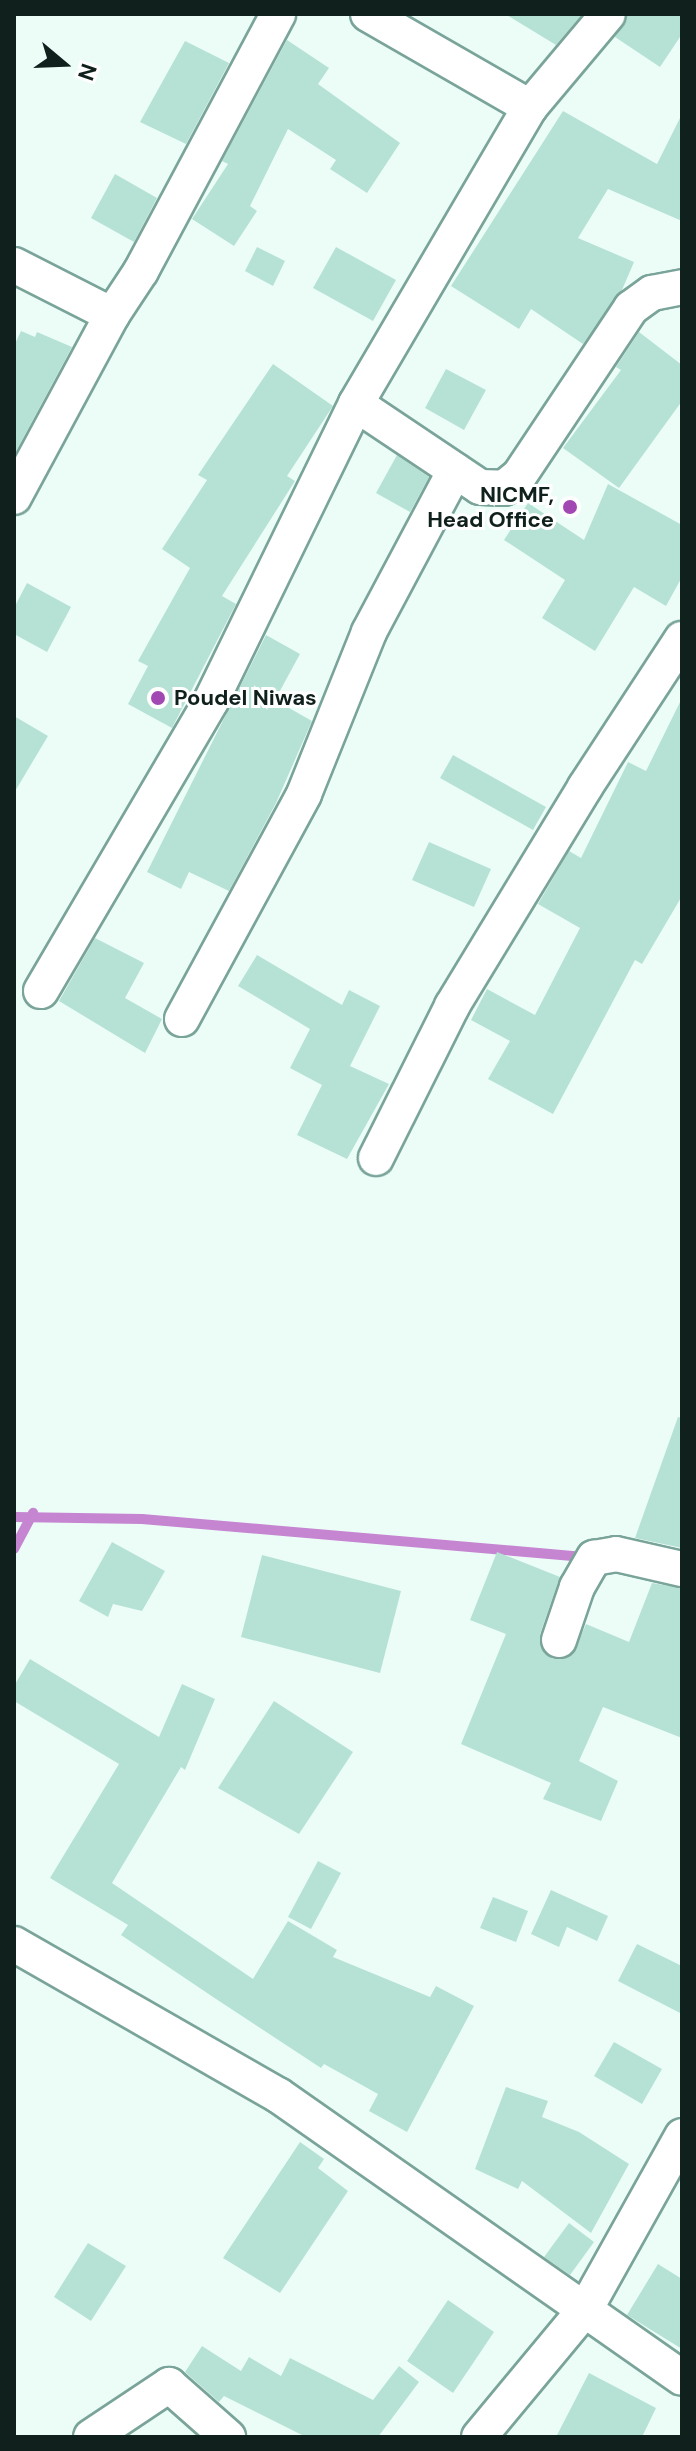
<!DOCTYPE html>
<style>
body{margin:0}
#map{position:relative;width:696px;height:2451px;overflow:hidden;background:#ecfdf8;font-family:"DM Sans",sans-serif}
div>[style]{position:absolute}
[style*='--x']{left:calc(var(--x)*1px);top:calc(var(--y)*1px);width:calc(var(--w)*1px);rotate:calc(var(--a)*1deg)}
.stream>*{height:10px;margin:-5px;padding:0 5px;transform-origin:5px;border-radius:5px;background:#c685d1}
.building>*{inset:0;background:#b6e2d6}
.roads{filter:drop-shadow(2px 0 #7aa499) drop-shadow(-2px 0 #7aa499) drop-shadow(0 2px #7aa499) drop-shadow(0 -2px #7aa499)}
.minor>*{height:34px;margin:-17px;padding:0 17px;transform-origin:17px;border-radius:17px;background:#fff}
.dots>*{width:22px;height:22px;translate:-50% -50%;box-sizing:border-box;border:4px solid #fff;border-radius:50%}
span{translate:-50% -50%;white-space:nowrap;text-align:center;line-height:1.15;-webkit-text-stroke:6px #fff;paint-order:stroke}
.poi-label{font-size:22px;color:#10211d;font-weight:700}
.right{translate:-100% -50%;text-align:right}
.left{translate:0 -50%;text-align:left}
.frame{position:absolute;inset:0;border:16px solid #10211d;pointer-events:none}
.north{position:absolute;left:24px;top:24px;width:80px;height:80px;-webkit-text-stroke:6px #fff;paint-order:stroke;rotate:109deg;font-size:22px;font-weight:700;line-height:32px;text-align:center;color:#10211d}
.north::after{content:'';display:block;margin:auto;width:28px;height:36px;background:#10211d;clip-path:polygon(50% 0,100% 100%,50% 72%,0 100%)}
</style>
<div id="map">
<div class="stream">
<i style="--x:14;--y:1517;--w:128;--a:0.9"></i>
<i style="--x:142;--y:1519;--w:435;--a:4.9"></i>
<i style="--x:14;--y:1549;--w:41;--a:-62.2"></i>
</div>
<div class="building">
<i style="clip-path:polygon(505px 14px,582px 14px,556px 45px)"></i>
<i style="clip-path:polygon(628px 14px,682px 14px,682px 34px,660px 67px,615px 37px)"></i>
<i style="clip-path:polygon(287px 40px,329px 68px,318px 84px,400px 143px,367px 193px,330px 169px,336px 160px,288px 129px,250px 206px,257px 211px,234px 246px,192px 219px,228px 164px,222px 161px)"></i>
<i style="clip-path:polygon(185px 41px,229px 63px,186px 144px,140px 122px)"></i>
<i style="clip-path:polygon(563px 111px,657px 164px,682px 114px,682px 221px,608px 189px,578px 238px,634px 262px,622px 290px,583px 344px,531px 309px,519px 329px,451px 286px)"></i>
<i style="clip-path:polygon(115px 174px,157px 198px,134px 242px,91px 218px)"></i>
<i style="clip-path:polygon(257px 247px,285px 261px,273px 286px,245px 271px)"></i>
<i style="clip-path:polygon(336px 247px,396px 280px,373px 321px,313px 288px)"></i>
<i style="clip-path:polygon(21px 331px,35px 337px,37px 332px,72px 347px,14px 455px,14px 346px)"></i>
<i style="clip-path:polygon(639px 332px,682px 365px,682px 401px,619px 488px,563px 448px,621px 370px,616px 367px)"></i>
<i style="clip-path:polygon(273px 364px,333px 406px,287px 476px,295px 481px,222px 596px,236px 604px,172px 728px,128px 704px,148px 666px,138px 661px,190px 568px,162px 549px,207px 480px,198px 475px)"></i>
<i style="clip-path:polygon(446px 369px,486px 390px,464px 430px,425px 408px)"></i>
<i style="clip-path:polygon(397px 455px,429px 477px,410px 512px,376px 493px)"></i>
<i style="clip-path:polygon(608px 484px,682px 525px,682px 577px,666px 606px,634px 587px,595px 651px,542px 618px,565px 580px,504px 540px,528px 503px,584px 540px)"></i>
<i style="clip-path:polygon(27px 583px,71px 607px,47px 652px,14px 634px,14px 608px)"></i>
<i style="clip-path:polygon(266px 635px,300px 654px,275px 700px,312px 721px,276px 803px,229px 891px,189px 872px,181px 889px,147px 872px)"></i>
<i style="clip-path:polygon(682px 698px,682px 896px,642px 964px,635px 960px,553px 1114px,488px 1079px,510px 1041px,471px 1020px,487px 989px,535px 1015px,580px 928px,538px 904px,569px 851px,581px 858px,628px 762px,646px 771px)"></i>
<i style="clip-path:polygon(14px 716px,48px 736px,14px 793px)"></i>
<i style="clip-path:polygon(453px 755px,546px 807px,533px 830px,440px 778px)"></i>
<i style="clip-path:polygon(429px 842px,491px 869px,474px 907px,412px 880px)"></i>
<i style="clip-path:polygon(95px 938px,144px 963px,125px 998px,162px 1019px,145px 1053px,59px 1001px)"></i>
<i style="clip-path:polygon(257px 955px,342px 1005px,349px 990px,380px 1006px,350px 1066px,389px 1084px,347px 1159px,297px 1135px,322px 1085px,290px 1068px,310px 1029px,238px 986px)"></i>
<i style="clip-path:polygon(678px 1417px,682px 1418px,682px 1548px,635px 1538px)"></i>
<i style="clip-path:polygon(112px 1542px,165px 1571px,142px 1611px,113px 1604px,108px 1617px,79px 1601px)"></i>
<i style="clip-path:polygon(497px 1552px,560px 1577px,540px 1634px,544px 1653px,553px 1659px,573px 1654px,586px 1624px,629px 1642px,652px 1583px,682px 1588px,682px 1738px,603px 1707px,579px 1761px,618px 1781px,601px 1821px,543px 1799px,551px 1783px,461px 1744px,506px 1634px,470px 1620px)"></i>
<i style="clip-path:polygon(262px 1555px,401px 1591px,380px 1673px,241px 1637px)"></i>
<i style="clip-path:polygon(30px 1659px,159px 1737px,182px 1684px,215px 1699px,185px 1770px,181px 1767px,112px 1883px,253px 1979px,288px 1921px,337px 1950px,333px 1957px,430px 1997px,436px 1986px,474px 2006px,407px 2132px,369px 2111px,378px 2094px,324px 2064px,321px 2068px,213px 1997px,121px 1935px,128px 1925px,50px 1878px,119px 1764px,14px 1701px,14px 1686px)"></i>
<i style="clip-path:polygon(274px 1701px,353px 1752px,299px 1834px,218px 1788px)"></i>
<i style="clip-path:polygon(318px 1861px,341px 1873px,311px 1929px,288px 1917px)"></i>
<i style="clip-path:polygon(551px 1890px,608px 1916px,597px 1941px,567px 1927px,559px 1947px,531px 1934px)"></i>
<i style="clip-path:polygon(493px 1897px,528px 1911px,516px 1942px,480px 1928px)"></i>
<i style="clip-path:polygon(637px 1944px,682px 1966px,682px 2014px,618px 1981px)"></i>
<i style="clip-path:polygon(614px 2042px,662px 2069px,642px 2104px,594px 2076px)"></i>
<i style="clip-path:polygon(506px 2087px,548px 2101px,542px 2117px,579px 2132px,629px 2164px,591px 2233px,522px 2181px,518px 2189px,475px 2169px)"></i>
<i style="clip-path:polygon(300px 2142px,324px 2159px,318px 2168px,348px 2191px,280px 2293px,223px 2258px)"></i>
<i style="clip-path:polygon(569px 2223px,594px 2242px,570px 2275px,544px 2257px)"></i>
<i style="clip-path:polygon(88px 2243px,126px 2266px,91px 2321px,54px 2297px)"></i>
<i style="clip-path:polygon(658px 2264px,682px 2279px,682px 2349px,627px 2315px)"></i>
<i style="clip-path:polygon(448px 2300px,494px 2332px,453px 2393px,407px 2361px)"></i>
<i style="clip-path:polygon(202px 2346px,241px 2371px,249px 2357px,281px 2376px,290px 2358px,373px 2400px,399px 2366px,419px 2382px,378px 2437px,306px 2437px,224px 2396px,219px 2402px,185px 2372px)"></i>
<i style="clip-path:polygon(589px 2373px,656px 2408px,642px 2437px,556px 2437px)"></i>
</div>
<div class="roads">
<div class="minor">
<i style="--x:368;--y:14;--w:187;--a:29.9"></i>
<i style="--x:530;--y:107;--w:344;--a:120.4"></i>
<i style="--x:356;--y:404;--w:149;--a:33.8"></i>
<i style="--x:480;--y:487;--w:24;--a:2"></i>
<i style="--x:504;--y:488;--w:19;--a:-39"></i>
<i style="--x:519;--y:476;--w:202;--a:-56.3"></i>
<i style="--x:631;--y:308;--w:26;--a:-36"></i>
<i style="--x:652;--y:293;--w:31;--a:-11"></i>
<i style="--x:530;--y:107;--w:121;--a:-50"></i>
<i style="--x:14;--y:265;--w:110;--a:27"></i>
<i style="--x:112;--y:315;--w:53;--a:-56.6"></i>
<i style="--x:141;--y:271;--w:291;--a:-61.9"></i>
<i style="--x:14;--y:497;--w:207;--a:-61.7"></i>
<i style="--x:41;--y:991;--w:336;--a:-59.6"></i>
<i style="--x:211;--y:701;--w:331;--a:-64"></i>
<i style="--x:182;--y:1019;--w:256;--a:-61.5"></i>
<i style="--x:304;--y:794;--w:175;--a:-68.1"></i>
<i style="--x:369;--y:632;--w:183;--a:-62"></i>
<i style="--x:376;--y:1158;--w:170;--a:-63.4"></i>
<i style="--x:452;--y:1006;--w:256;--a:-58.7"></i>
<i style="--x:585;--y:787;--w:177;--a:-56.8"></i>
<i style="--x:559;--y:1640;--w:56;--a:-71.2"></i>
<i style="--x:577;--y:1587;--w:34;--a:-60"></i>
<i style="--x:594;--y:1558;--w:22;--a:-10"></i>
<i style="--x:616;--y:1554;--w:68;--a:12.8"></i>
<i style="--x:14;--y:1944;--w:304;--a:29.8"></i>
<i style="--x:278;--y:2095;--w:493;--a:35"></i>
<i style="--x:91;--y:2437;--w:94;--a:-33.7"></i>
<i style="--x:169;--y:2385;--w:79;--a:41.4"></i>
<i style="--x:479;--y:2437;--w:168;--a:-50.3"></i>
<i style="--x:586;--y:2308;--w:197;--a:-60.8"></i>
</div>
</div>
<div class="dots">
<i style="left:570px;top:507px;background:#a248b3"></i>
<i style="left:158px;top:698px;background:#a248b3"></i>
</div>
<div class="poi-label">
<span class="right" style="left:554px;top:507px">NICMF,<br>Head Office</span>
<span class="left" style="left:174px;top:698px">Poudel Niwas</span>
</div>
<div class="frame"></div>
<div class="north">N</div>
</div>
